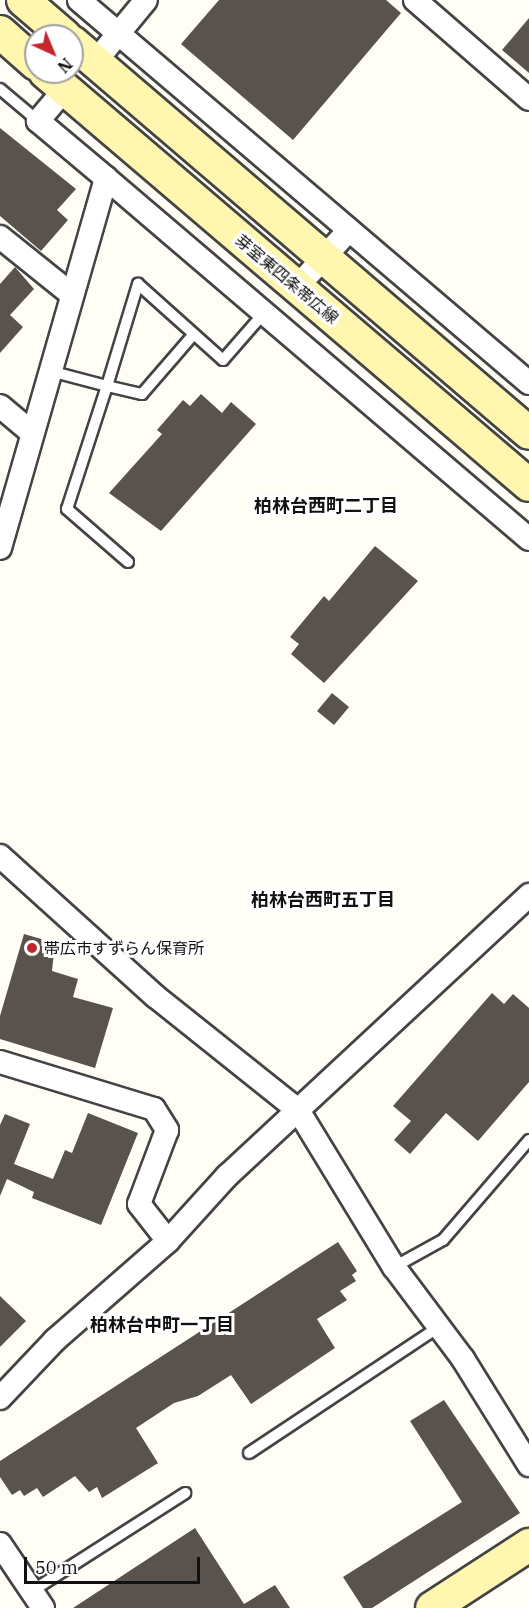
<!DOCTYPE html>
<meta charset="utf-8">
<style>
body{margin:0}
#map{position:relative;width:529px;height:1608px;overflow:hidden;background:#fffdf5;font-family:"IBM Plex Serif","Noto Sans JP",serif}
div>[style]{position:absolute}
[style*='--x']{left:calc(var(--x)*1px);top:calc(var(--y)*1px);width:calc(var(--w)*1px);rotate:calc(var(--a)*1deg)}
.building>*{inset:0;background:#5a524d}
.roads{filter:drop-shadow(2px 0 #444) drop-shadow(-2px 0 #444) drop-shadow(0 2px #444) drop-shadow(0 -2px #444)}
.lane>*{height:10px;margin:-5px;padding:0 5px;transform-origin:5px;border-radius:5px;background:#fff}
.street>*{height:22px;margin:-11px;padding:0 11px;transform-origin:11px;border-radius:11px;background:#fff}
.secondary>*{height:32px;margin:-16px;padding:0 16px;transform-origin:16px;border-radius:16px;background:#fff6b0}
.dots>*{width:16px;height:16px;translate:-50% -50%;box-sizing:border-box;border:3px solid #fff;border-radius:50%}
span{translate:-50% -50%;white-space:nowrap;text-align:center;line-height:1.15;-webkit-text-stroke:6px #fff;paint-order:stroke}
.street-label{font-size:16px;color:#111}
.poi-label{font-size:16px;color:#111}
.left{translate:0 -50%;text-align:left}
.neighbourhood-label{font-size:18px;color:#111;font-weight:700}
.north{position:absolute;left:24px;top:24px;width:60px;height:60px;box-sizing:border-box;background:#fff;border:2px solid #a0a0a0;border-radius:50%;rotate:136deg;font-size:16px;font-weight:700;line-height:24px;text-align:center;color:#111}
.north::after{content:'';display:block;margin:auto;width:21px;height:27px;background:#c4262e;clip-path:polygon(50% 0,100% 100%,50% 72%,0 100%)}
.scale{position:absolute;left:24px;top:1557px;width:176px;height:27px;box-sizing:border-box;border:3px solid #111;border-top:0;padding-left:8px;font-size:18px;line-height:21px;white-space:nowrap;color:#111;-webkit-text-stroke:4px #fff;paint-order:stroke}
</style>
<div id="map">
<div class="building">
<i style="clip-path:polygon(219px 0,386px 0,401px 13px,293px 140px,181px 44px)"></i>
<i style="clip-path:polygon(529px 18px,529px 73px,502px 50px)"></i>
<i style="clip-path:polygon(0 128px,76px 189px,57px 210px,68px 220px,41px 251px,0 216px)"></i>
<i style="clip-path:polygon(15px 267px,34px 289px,10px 315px,23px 327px,0 353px,0 284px)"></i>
<i style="clip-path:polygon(201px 394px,222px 413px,231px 402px,256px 424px,161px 531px,109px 493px,162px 434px,157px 430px,183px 400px,190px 406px)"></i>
<i style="clip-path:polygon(375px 546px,418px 581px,324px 683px,291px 654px,299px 644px,290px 637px,324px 596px,329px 601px)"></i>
<i style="clip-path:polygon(332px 693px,349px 707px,334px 725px,317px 711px)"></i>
<i style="clip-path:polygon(24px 934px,55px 943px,52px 971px,78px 979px,73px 997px,113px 1008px,95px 1068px,0 1039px,0 1016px)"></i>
<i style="clip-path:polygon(492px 993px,504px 1004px,513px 994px,529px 1008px,529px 1082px,478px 1141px,446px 1113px,410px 1154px,394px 1140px,411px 1121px,393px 1106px)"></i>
<i style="clip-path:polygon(88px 1113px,138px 1133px,101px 1225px,32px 1198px,34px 1192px,7px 1179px,0 1196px,0 1125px,5px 1114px,30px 1124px,14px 1164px,53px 1179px,65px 1150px,72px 1153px)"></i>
<i style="clip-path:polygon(338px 1242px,357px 1271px,352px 1275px,356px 1281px,340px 1291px,347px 1300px,317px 1319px,335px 1348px,251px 1404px,231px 1375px,198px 1396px,174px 1403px,136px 1428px,158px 1463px,102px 1498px,97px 1487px,89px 1492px,75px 1476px,43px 1497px,37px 1488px,24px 1496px,20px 1490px,12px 1495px,0 1477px,0 1461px)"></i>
<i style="clip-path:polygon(0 1296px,26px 1321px,0 1347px)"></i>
<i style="clip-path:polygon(444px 1400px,520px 1513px,372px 1608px,363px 1608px,343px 1577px,462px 1502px,410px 1421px)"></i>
<i style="clip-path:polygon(195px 1528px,244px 1604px,275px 1585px,290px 1608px,73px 1608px)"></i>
</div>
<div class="roads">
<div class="lane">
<i style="--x:0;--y:89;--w:50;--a:40.1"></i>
<i style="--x:50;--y:371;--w:59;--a:14.7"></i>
<i style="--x:107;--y:386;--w:107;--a:-73.1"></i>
<i style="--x:138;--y:284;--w:114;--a:41.8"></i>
<i style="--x:223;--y:360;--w:62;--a:-48.9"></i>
<i style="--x:128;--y:562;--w:81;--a:-139"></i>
<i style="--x:67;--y:509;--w:129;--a:-72"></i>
<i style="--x:107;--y:386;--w:36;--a:13"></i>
<i style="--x:142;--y:394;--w:79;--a:-49.1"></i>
<i style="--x:394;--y:1267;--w:56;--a:-28.9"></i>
<i style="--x:443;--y:1240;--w:132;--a:-49.3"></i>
<i style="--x:249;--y:1453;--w:228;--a:-33.6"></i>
<i style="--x:32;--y:1591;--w:182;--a:-32.6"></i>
</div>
<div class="street">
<i style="--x:79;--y:0;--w:591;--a:40.4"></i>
<i style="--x:415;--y:0;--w:151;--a:41"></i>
<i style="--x:95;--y:62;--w:80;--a:-50.6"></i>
<i style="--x:106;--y:178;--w:556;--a:40.48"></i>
<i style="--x:0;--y:237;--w:91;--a:38.8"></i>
<i style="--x:297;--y:287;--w:77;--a:-47.6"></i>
<i style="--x:0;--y:406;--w:40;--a:40"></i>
<i style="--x:0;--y:548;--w:385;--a:-74"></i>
<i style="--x:106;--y:178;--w:89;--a:-140"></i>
<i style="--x:38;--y:121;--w:42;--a:-49.8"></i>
<i style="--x:0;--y:856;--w:209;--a:42.1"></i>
<i style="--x:155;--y:996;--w:183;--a:38.6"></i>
<i style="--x:298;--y:1110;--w:184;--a:58.6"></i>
<i style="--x:394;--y:1267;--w:115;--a:53.1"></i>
<i style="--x:463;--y:1359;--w:125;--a:58.1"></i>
<i style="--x:0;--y:1062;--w:161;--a:17"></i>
<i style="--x:154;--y:1109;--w:25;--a:58"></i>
<i style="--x:167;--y:1130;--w:79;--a:110.7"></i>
<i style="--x:139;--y:1204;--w:47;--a:51.9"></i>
<i style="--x:0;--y:1398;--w:80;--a:-46.5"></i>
<i style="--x:55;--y:1340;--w:150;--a:-41.2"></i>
<i style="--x:168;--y:1241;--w:88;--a:-47.8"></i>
<i style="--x:227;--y:1176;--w:413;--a:-42.9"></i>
<i style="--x:0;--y:1544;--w:77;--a:56.1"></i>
</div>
<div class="secondary">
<i style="--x:23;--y:0;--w:55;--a:40.6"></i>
<i style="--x:0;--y:32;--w:48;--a:41.6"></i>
<i style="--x:72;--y:42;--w:601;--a:40.55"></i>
<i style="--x:45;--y:72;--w:636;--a:40.47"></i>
<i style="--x:432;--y:1608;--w:116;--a:-33"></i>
</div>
</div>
<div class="dots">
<i style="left:32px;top:948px;background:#c4262e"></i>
</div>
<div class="street-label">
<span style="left:287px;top:279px;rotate:40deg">芽室東四条帯広線</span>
</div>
<div class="poi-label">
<span class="left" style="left:44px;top:948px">帯広市すずらん保育所</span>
</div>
<div class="neighbourhood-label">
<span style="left:326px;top:506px">柏林台西町二丁目</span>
<span style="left:323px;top:900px">柏林台西町五丁目</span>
<span style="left:162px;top:1325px">柏林台中町一丁目</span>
</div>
<div class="north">N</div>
<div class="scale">50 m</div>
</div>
